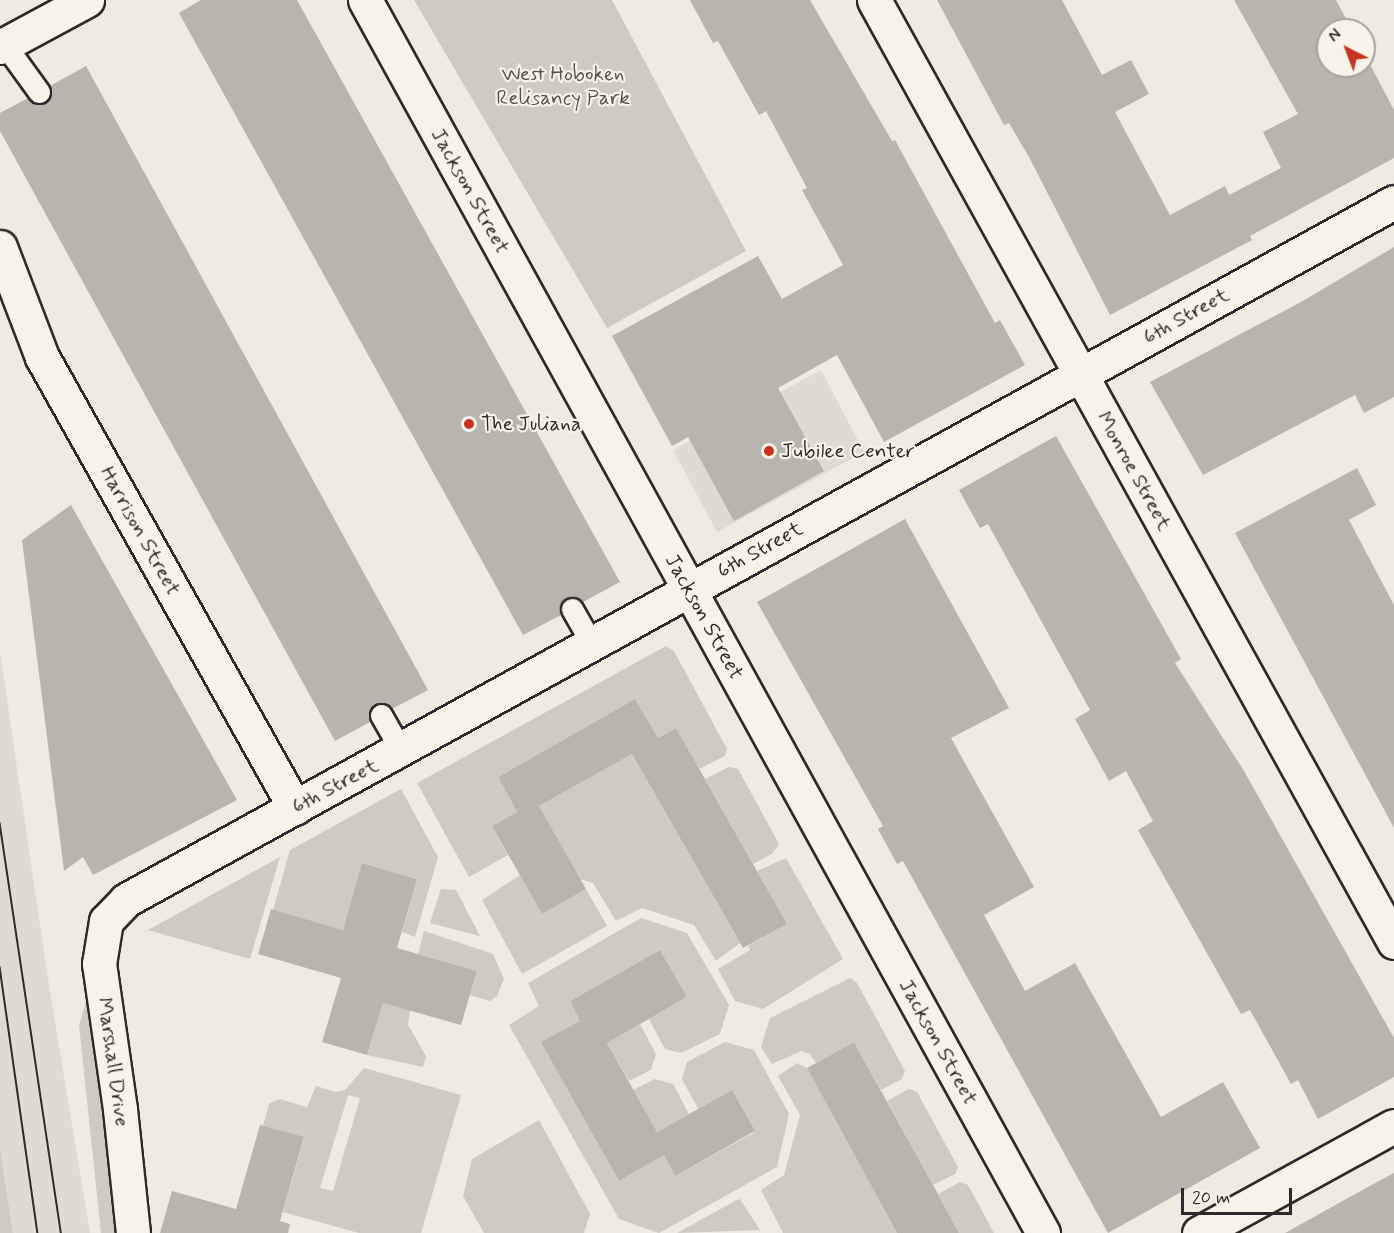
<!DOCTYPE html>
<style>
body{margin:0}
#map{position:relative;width:1394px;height:1233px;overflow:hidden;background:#efebe0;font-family:Mynerve,sans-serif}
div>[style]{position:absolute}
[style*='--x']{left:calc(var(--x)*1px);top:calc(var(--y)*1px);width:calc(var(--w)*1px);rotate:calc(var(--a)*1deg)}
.built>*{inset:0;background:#dedbd1}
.green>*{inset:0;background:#cfcbc2}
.building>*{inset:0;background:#b8b5ae}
.roads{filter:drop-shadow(2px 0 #2b2b2b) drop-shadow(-2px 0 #2b2b2b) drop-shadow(0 2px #2b2b2b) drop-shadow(0 -2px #2b2b2b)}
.service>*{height:21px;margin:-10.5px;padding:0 10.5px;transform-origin:10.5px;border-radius:10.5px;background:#f7f3e8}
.minor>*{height:33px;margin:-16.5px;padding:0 16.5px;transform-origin:16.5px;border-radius:16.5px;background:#f7f3e8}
.tram>*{height:1.5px;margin:-0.75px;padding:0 0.75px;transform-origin:0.75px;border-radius:0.75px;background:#2b2b2b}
.dots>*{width:16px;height:16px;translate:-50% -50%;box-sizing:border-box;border:3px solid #f7f3e8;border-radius:50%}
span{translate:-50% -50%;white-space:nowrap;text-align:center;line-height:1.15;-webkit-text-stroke:4.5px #f7f3e8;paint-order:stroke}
.park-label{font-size:21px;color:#545351}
.street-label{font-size:21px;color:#2b2b2b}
.poi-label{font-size:21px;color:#2b2b2b}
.left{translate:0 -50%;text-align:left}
.north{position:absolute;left:1316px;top:18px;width:60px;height:60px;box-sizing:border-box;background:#f7f3e8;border:2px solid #a5a39c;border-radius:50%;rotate:318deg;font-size:16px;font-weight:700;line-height:24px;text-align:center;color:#2b2b2b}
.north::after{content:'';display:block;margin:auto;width:21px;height:27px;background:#c8321e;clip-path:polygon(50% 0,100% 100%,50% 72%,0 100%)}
.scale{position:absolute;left:1181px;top:1188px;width:111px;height:27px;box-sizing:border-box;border:3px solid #2b2b2b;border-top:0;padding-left:8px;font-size:18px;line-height:21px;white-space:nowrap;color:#2b2b2b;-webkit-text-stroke:4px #f7f3e8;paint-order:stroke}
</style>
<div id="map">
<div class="built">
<i style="clip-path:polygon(821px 370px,864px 452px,717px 532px,673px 450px)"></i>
<i style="clip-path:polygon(0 651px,46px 966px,90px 1233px,13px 1233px,0 1148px)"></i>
</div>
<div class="green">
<i style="clip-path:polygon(414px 0,612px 0,746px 251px,607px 328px)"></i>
<i style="clip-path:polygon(666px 646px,674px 651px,727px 749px,725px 756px,699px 769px,676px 728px,658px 738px,635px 699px,498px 777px,517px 812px,492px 826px,508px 855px,469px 877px,417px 783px)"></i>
<i style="clip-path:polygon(632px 754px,740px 943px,716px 961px,694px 925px,642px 908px,616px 921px,593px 883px,580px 879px,539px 806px)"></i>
<i style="clip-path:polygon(729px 767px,738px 769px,779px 844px,772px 854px,753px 864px,705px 779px)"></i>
<i style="clip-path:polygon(401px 789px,438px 857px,415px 937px,402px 932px,417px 879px,363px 863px,343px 930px,273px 910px,290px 850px)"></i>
<i style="clip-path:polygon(280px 857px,250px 959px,148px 930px)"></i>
<i style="clip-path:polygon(786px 858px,843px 959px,763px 1009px,735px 1001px,718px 969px,750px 950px,748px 946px,787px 924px,757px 871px)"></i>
<i style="clip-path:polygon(520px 875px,542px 914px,586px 889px,607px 926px,522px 974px,482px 900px)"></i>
<i style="clip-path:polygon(441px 889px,456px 890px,480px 936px,430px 923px)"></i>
<i style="clip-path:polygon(641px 918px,687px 933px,729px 1005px,720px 1034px,681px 1053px,665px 1049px,649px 1019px,687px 997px,660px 950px,570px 1001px,580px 1021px,542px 1042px,619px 1181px,664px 1155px,675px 1176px,755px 1132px,732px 1090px,698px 1109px,682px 1079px,687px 1062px,725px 1042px,754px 1050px,789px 1114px,777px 1167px,659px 1233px,619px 1219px,509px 1025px,539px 1006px,528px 983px)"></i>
<i style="clip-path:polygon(424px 931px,493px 954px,504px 979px,497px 996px,490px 1001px,470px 995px,477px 971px,418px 954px)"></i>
<i style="clip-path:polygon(850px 978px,857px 983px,905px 1071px,902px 1079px,881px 1090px,854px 1042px,816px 1063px,810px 1054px,801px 1051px,772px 1064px,761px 1047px,770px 1018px)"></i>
<i style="clip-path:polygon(90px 988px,119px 1233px,101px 1233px,79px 1025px)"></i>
<i style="clip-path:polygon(383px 1003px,410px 1010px,408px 1025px,426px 1056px,423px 1067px,367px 1055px)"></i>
<i style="clip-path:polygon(640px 1024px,656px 1054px,651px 1070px,629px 1081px,607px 1043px)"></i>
<i style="clip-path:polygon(797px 1063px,807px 1068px,897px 1233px,783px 1233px,761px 1190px,784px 1175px,800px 1115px,778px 1076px)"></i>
<i style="clip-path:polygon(evenodd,364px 1068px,461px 1095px,421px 1233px,359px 1233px,283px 1212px,304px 1138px,263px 1126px,269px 1104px,279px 1099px,307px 1107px,316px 1086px,336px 1092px,345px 1090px,364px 1068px,348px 1095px,360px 1098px,333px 1191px,320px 1188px,348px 1095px)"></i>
<i style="clip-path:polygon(655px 1079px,673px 1084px,689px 1114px,657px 1132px,633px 1090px)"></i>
<i style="clip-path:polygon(909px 1089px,917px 1092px,958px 1167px,955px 1174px,933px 1185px,887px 1101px)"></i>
<i style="clip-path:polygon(539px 1120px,590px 1214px,584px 1233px,484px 1233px,463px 1196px,472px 1159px)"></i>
<i style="clip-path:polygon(0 1148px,13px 1233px,0 1233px)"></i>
<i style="clip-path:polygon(960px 1182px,968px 1185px,994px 1233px,959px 1233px,938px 1194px)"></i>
<i style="clip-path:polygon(740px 1199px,760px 1230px,677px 1233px,737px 1200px)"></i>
</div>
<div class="building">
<i style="clip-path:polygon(201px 0,297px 0,620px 582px,583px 602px,578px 598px,566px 598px,561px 603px,561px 615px,523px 635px,179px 13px)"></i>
<i style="clip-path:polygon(690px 0,810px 0,892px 141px,895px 140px,995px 323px,1000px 320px,1025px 365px,884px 442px,837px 355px,778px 388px,824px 471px,734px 521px,688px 437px,672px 446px,612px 336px,758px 256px,782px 299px,843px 265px,802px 190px,807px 188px,766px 111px,759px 115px,718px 41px,713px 43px)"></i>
<i style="clip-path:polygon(937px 0,1062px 0,1102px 75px,1131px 60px,1149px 94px,1115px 112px,1170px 215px,1225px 186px,1229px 195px,1281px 168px,1263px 132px,1298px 114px,1234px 0,1336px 0,1352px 30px,1328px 30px,1328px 66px,1364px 66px,1364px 53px,1394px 110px,1394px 158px,1250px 236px,1252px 240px,1110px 315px,1029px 157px,1009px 123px,1004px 125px)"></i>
<i style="clip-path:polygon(86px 66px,428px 690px,392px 709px,387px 704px,375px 704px,370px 709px,370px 722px,335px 741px,0 131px,0 113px,28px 98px,34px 104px,46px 103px,51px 97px,50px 86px)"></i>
<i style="clip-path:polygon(1394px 247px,1394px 397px,1364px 413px,1355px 395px,1203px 475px,1150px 382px,1301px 302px)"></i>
<i style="clip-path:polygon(1056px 436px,1181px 659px,1175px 663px,1244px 771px,1394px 1038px,1394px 1077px,1318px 1119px,1298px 1080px,1291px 1084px,1250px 1010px,1241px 1014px,1138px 830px,1153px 821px,1126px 771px,1109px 781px,1075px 719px,1090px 710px,988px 524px,980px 528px,959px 490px)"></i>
<i style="clip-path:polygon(1357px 468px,1376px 505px,1349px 520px,1394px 605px,1394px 828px,1235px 533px)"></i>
<i style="clip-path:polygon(71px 505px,237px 800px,93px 875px,83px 857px,64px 871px,22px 540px)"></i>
<i style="clip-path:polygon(905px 519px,1009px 708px,951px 738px,1034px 887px,984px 915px,1025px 991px,1075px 963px,1161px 1117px,1223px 1082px,1260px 1148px,1108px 1233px,903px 861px,897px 864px,878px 829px,883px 826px,757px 602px)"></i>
<i style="clip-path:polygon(635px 699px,658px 738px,676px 728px,787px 924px,743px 948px,632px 754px,539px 806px,586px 889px,542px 914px,492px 826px,517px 812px,498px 777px)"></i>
<i style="clip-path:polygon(362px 863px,417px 879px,397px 948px,477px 971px,461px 1025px,383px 1003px,367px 1055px,322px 1042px,341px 978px,258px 954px,271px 909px,343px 930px)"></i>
<i style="clip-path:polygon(660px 950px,687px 997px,607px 1043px,657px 1132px,732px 1090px,755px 1131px,675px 1176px,664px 1155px,619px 1181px,541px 1042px,580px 1021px,570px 1001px)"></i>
<i style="clip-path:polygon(854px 1042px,933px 1185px,959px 1233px,897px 1233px,807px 1068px)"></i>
<i style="clip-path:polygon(260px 1125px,304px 1137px,280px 1221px,290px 1224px,288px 1233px,160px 1233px,172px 1191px,236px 1209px)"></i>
<i style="clip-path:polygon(1394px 1173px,1394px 1233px,1285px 1233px,1366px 1188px)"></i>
</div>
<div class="roads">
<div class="service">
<i style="--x:5;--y:45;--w:58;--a:54.1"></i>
<i style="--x:572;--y:609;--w:40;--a:60.3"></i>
<i style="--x:381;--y:715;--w:40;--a:60.3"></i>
</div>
<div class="minor">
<i style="--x:365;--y:0;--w:1407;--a:61.19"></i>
<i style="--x:874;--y:0;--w:1076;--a:61.1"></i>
<i style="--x:0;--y:47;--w:99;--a:-28.4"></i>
<i style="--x:0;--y:247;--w:118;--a:69.1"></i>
<i style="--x:42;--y:357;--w:517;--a:60.71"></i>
<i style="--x:133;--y:1233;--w:125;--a:-96"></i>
<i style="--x:120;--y:1109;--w:147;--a:-98.2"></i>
<i style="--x:99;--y:964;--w:44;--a:-80.8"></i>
<i style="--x:106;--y:921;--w:29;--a:-46"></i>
<i style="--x:126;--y:900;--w:1447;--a:-28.83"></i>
<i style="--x:1199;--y:1233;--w:222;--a:-28.8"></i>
</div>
</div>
<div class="tram">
<i style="--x:0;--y:823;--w:415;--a:81.5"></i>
<i style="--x:0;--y:967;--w:269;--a:81.9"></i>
</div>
<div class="dots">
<i style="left:469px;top:424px;background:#c8321e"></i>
<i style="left:769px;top:451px;background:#c8321e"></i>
</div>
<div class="park-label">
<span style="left:563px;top:86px">West Hoboken<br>Relisancy Park</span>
</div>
<div class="street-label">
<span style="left:470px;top:191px;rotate:61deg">Jackson Street</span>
<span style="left:1186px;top:316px;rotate:-29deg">6th Street</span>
<span style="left:1134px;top:471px;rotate:61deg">Monroe Street</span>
<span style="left:140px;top:531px;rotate:61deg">Harrison Street</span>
<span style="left:760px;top:550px;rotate:-29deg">6th Street</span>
<span style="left:704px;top:617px;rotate:61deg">Jackson Street</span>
<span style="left:335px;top:786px;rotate:-28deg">6th Street</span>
<span style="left:938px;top:1042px;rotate:61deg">Jackson Street</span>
<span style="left:113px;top:1062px;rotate:82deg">Marshall Drive</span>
</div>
<div class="poi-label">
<span class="left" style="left:481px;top:424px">The Juliana</span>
<span class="left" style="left:781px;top:451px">Jubilee Center</span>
</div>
<div class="north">N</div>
<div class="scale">20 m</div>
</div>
